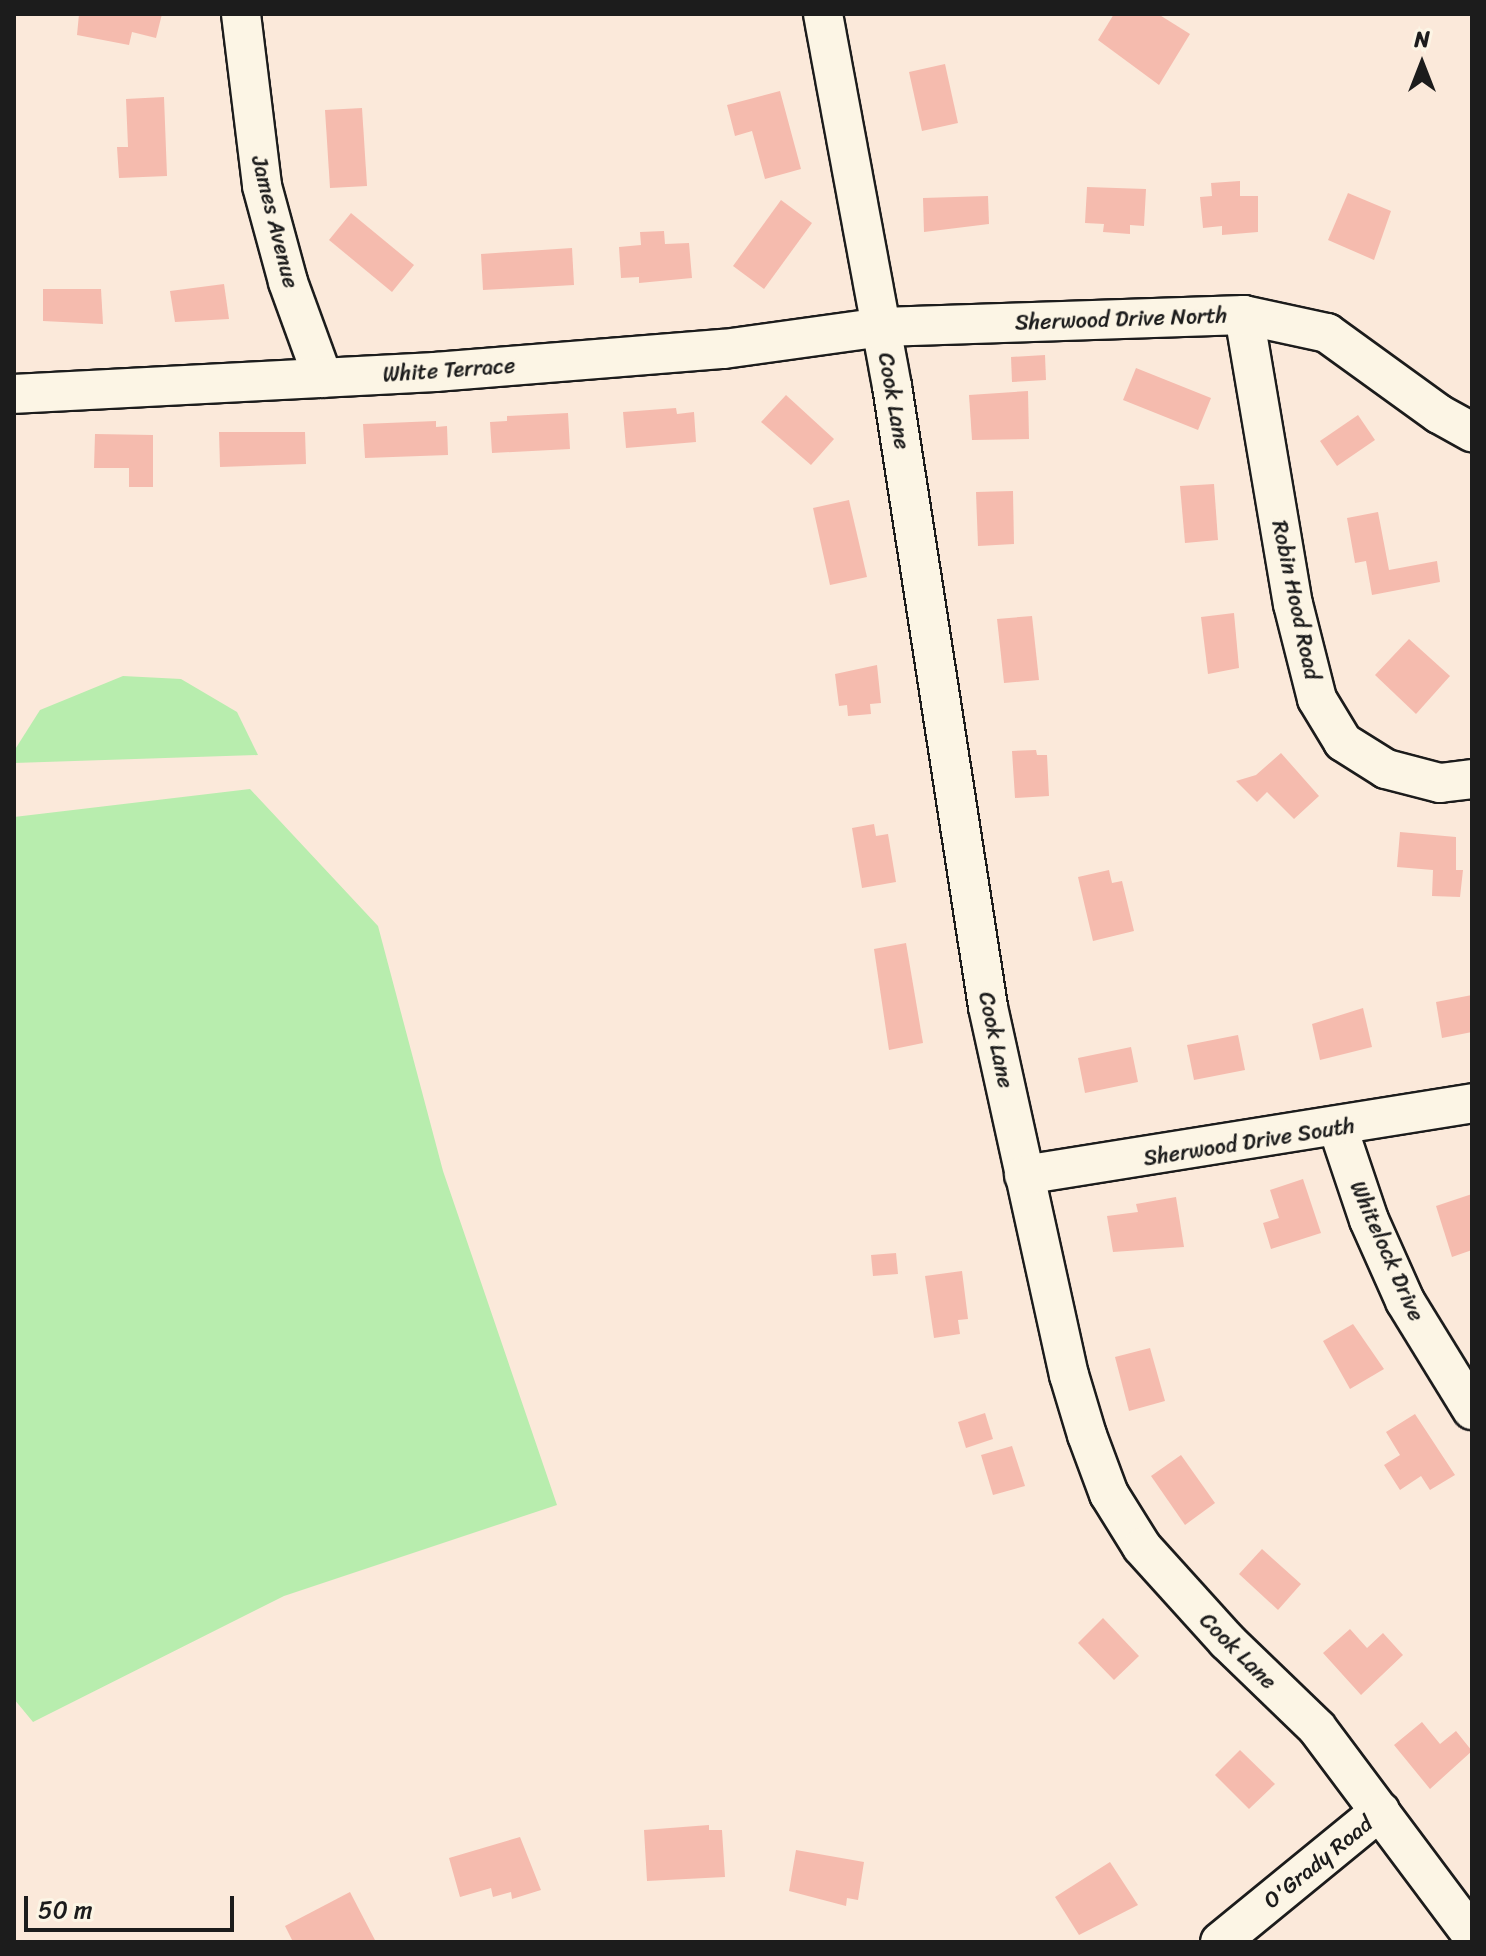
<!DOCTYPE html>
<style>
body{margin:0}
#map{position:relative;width:1486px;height:1956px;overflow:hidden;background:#fbe9da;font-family:Sriracha,sans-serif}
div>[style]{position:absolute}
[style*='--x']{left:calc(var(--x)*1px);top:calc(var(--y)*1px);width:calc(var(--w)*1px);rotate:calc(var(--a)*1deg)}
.green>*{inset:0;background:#b8edae}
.building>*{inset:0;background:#f5bbae}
.roads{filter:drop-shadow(2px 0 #1c1c1c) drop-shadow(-2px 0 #1c1c1c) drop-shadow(0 2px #1c1c1c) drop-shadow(0 -2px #1c1c1c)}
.minor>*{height:38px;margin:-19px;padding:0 19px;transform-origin:19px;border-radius:19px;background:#fcf5e5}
span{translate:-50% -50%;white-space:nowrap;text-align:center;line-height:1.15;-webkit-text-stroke:6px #fcf5e5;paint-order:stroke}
.street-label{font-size:22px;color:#1c1c1c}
.frame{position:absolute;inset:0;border:16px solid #1c1c1c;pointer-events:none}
.north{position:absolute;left:1382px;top:24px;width:80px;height:80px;-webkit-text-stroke:6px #fcf5e5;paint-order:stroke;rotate:0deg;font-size:22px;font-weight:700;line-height:32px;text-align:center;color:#1c1c1c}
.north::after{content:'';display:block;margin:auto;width:28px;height:36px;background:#1c1c1c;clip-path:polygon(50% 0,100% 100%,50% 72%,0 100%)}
.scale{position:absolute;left:24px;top:1896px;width:210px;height:36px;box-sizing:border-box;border:4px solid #1c1c1c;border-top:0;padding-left:10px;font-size:24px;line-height:28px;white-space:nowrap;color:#1c1c1c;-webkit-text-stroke:6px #fcf5e5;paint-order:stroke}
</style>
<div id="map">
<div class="green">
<i style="clip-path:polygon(123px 676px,181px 679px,237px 712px,258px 755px,14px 763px,14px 751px,40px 710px)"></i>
<i style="clip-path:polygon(250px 789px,378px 926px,443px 1171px,557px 1505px,284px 1596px,33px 1722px,14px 1699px,14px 817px)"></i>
</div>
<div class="building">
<i style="clip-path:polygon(79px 14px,162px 14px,156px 38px,132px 32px,129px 45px,77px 35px)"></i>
<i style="clip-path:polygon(1114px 14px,1158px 14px,1190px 34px,1159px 85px,1098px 40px)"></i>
<i style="clip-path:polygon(945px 64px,958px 123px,922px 131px,909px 72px)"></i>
<i style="clip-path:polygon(780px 91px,801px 169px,765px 179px,752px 131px,735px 136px,727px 105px)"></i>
<i style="clip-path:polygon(164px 97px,167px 176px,119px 178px,117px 147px,128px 147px,126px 99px)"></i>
<i style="clip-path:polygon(362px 108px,367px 186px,330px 188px,325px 110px)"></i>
<i style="clip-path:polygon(1240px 181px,1240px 196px,1258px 196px,1258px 232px,1222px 235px,1222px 226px,1203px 228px,1200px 197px,1212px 196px,1211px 183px)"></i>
<i style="clip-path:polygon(1087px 187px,1146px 189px,1144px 226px,1130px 225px,1130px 234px,1103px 232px,1104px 224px,1085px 223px)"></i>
<i style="clip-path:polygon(1348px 193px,1391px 211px,1374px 260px,1328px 240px)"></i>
<i style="clip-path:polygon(988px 196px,989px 224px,924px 232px,923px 198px)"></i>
<i style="clip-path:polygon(781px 200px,812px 223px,764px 289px,733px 266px)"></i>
<i style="clip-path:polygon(351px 213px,414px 265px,392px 292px,329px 240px)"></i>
<i style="clip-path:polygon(664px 231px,665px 244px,689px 243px,692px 278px,639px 283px,639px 277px,621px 278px,619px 247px,641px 245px,640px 232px)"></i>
<i style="clip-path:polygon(572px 248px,574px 285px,483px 290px,481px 254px)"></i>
<i style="clip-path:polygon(224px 284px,229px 319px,175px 322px,170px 291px)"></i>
<i style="clip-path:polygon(43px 289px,101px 289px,103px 324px,43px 321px)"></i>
<i style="clip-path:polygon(1045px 355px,1046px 380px,1012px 382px,1011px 357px)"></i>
<i style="clip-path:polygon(1136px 368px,1211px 398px,1198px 430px,1123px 400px)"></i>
<i style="clip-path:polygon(1028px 391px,1029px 439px,972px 440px,969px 395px)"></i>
<i style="clip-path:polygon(786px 395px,834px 439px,811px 465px,761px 422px)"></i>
<i style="clip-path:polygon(676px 408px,677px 414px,694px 412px,696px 442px,626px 448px,623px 412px)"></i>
<i style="clip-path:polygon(568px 413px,570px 449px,492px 453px,490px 422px,507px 421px,507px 416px)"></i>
<i style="clip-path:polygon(1358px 415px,1375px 440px,1337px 466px,1320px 441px)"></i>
<i style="clip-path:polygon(436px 421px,436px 427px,447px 426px,448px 455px,365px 458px,363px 424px)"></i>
<i style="clip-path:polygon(219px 432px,305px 432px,306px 464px,220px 467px)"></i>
<i style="clip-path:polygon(95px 434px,153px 435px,153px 487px,129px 487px,129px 468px,94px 468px)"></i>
<i style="clip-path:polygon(1214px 484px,1218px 540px,1185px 543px,1180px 486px)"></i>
<i style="clip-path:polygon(1013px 491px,1014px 544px,978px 546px,976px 492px)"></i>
<i style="clip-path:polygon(849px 500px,867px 577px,830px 585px,813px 508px)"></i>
<i style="clip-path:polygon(1378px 512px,1389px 570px,1437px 561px,1440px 582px,1372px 595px,1366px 561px,1355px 563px,1347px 518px)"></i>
<i style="clip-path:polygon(1234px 613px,1239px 668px,1208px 674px,1201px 617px)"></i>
<i style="clip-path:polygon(1032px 616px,1039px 680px,1004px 683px,997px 619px)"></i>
<i style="clip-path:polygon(1409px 639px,1450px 676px,1416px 714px,1375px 675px)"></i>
<i style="clip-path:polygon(877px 665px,881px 703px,870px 704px,871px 714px,848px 716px,847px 705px,839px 706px,835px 674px)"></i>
<i style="clip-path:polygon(1036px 750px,1037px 755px,1047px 755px,1049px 796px,1015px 798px,1012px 751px)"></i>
<i style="clip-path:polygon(1281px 753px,1319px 796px,1294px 819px,1267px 792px,1257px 802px,1236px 781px,1256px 775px)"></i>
<i style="clip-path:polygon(874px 824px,876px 836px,888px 834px,896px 882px,862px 888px,852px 828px)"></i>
<i style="clip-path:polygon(1400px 832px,1456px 837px,1456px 870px,1463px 870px,1460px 897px,1432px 896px,1433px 870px,1397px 867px)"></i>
<i style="clip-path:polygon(1109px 870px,1112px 883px,1122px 881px,1134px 931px,1093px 941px,1078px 877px)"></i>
<i style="clip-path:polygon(906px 943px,923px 1043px,889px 1050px,874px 949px)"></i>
<i style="clip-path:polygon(1472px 995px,1472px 1032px,1442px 1038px,1436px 1002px)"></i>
<i style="clip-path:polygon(1363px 1008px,1372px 1047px,1320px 1060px,1312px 1024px)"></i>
<i style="clip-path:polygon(1238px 1035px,1245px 1070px,1194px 1080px,1187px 1045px)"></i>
<i style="clip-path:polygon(1131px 1047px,1138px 1082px,1085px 1093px,1078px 1058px)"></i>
<i style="clip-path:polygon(1303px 1179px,1321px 1233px,1271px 1249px,1263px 1223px,1279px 1218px,1270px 1190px)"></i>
<i style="clip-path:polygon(1472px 1194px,1472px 1250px,1452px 1257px,1436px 1206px)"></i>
<i style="clip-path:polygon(1176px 1197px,1184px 1247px,1113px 1252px,1107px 1216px,1138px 1212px,1136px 1204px)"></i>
<i style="clip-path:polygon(896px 1253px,898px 1274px,873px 1276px,871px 1255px)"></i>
<i style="clip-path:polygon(962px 1271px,968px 1319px,958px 1320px,960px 1334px,934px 1338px,925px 1276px)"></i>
<i style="clip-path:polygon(1353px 1324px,1384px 1369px,1350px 1389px,1323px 1341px)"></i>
<i style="clip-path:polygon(1150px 1348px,1165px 1401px,1129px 1411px,1115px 1357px)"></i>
<i style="clip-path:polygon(985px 1413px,993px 1439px,966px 1448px,958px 1422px)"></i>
<i style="clip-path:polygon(1415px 1414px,1455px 1475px,1430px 1490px,1421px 1476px,1400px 1490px,1384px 1465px,1400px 1455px,1386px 1432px)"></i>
<i style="clip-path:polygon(1012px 1446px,1025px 1486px,993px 1495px,981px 1455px)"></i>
<i style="clip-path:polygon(1181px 1455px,1215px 1503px,1185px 1525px,1151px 1476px)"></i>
<i style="clip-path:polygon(1262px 1549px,1301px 1584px,1278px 1610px,1239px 1574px)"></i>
<i style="clip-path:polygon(1103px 1618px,1139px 1656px,1114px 1680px,1078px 1643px)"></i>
<i style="clip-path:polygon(1350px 1629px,1367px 1648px,1383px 1633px,1403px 1655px,1361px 1695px,1323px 1653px)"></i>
<i style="clip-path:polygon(1422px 1722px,1440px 1744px,1456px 1731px,1472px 1751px,1430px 1789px,1394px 1745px)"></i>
<i style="clip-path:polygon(1240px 1750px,1275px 1784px,1249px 1809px,1215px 1775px)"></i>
<i style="clip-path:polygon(709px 1825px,709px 1830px,722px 1830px,725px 1877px,647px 1881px,644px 1830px)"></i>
<i style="clip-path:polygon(520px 1837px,541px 1890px,512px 1899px,511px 1892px,493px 1897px,491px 1888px,460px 1897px,449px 1858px)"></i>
<i style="clip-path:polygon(796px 1850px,864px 1862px,858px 1900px,847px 1898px,846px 1906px,789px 1891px)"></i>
<i style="clip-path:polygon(1110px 1862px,1138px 1905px,1079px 1935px,1055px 1897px)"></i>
<i style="clip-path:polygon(350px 1892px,376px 1942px,293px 1942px,285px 1926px)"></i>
</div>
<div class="roads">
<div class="minor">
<i style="--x:241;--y:14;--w:173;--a:83"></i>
<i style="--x:262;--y:186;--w:99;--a:74.8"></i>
<i style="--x:288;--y:282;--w:102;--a:70"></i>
<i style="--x:823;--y:14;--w:378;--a:79.5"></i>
<i style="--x:892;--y:386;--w:628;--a:81.21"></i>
<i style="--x:988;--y:1007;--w:377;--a:77.6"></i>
<i style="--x:1069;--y:1375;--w:63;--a:73.3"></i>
<i style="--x:1087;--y:1435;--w:63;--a:69.6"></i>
<i style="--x:1109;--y:1494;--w:62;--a:58.1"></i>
<i style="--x:1142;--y:1547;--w:127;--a:47.9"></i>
<i style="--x:1227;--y:1641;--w:125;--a:44"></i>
<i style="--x:1317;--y:1728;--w:259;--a:53.2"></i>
<i style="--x:1244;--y:315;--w:293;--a:80.4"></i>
<i style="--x:1293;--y:604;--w:98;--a:75.8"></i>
<i style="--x:1317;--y:699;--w:50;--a:58.8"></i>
<i style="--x:1343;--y:742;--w:51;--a:32.1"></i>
<i style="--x:1386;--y:769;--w:56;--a:14.5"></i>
<i style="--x:1440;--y:783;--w:32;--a:-7"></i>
<i style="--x:14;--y:394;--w:422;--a:-3"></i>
<i style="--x:435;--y:372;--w:290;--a:-4.6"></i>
<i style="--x:724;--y:349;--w:160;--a:-7.9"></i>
<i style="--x:882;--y:327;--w:362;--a:-1.9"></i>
<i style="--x:1244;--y:315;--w:85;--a:12.2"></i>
<i style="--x:1327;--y:333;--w:138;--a:35.9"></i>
<i style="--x:1439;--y:414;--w:38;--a:29"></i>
<i style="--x:1338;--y:1128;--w:97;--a:71.4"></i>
<i style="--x:1369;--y:1220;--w:89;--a:66"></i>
<i style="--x:1405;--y:1301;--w:128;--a:58.4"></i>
<i style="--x:1024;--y:1175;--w:454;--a:-9.1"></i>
<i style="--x:1220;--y:1942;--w:207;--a:-39.3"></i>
</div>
</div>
<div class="street-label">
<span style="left:275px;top:222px;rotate:76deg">James Avenue</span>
<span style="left:1121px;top:319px;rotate:-2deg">Sherwood Drive North</span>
<span style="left:449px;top:370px;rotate:-4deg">White Terrace</span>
<span style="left:894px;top:401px;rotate:80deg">Cook Lane</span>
<span style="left:1296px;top:600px;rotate:78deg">Robin Hood Road</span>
<span style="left:996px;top:1040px;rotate:78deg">Cook Lane</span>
<span style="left:1249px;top:1142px;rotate:-9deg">Sherwood Drive South</span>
<span style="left:1387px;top:1251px;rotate:66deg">Whitelock Drive</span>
<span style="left:1238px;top:1651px;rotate:45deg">Cook Lane</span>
<span style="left:1318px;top:1862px;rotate:-39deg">O'Grady Road</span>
</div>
<div class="frame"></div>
<div class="north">N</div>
<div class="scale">50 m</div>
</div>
